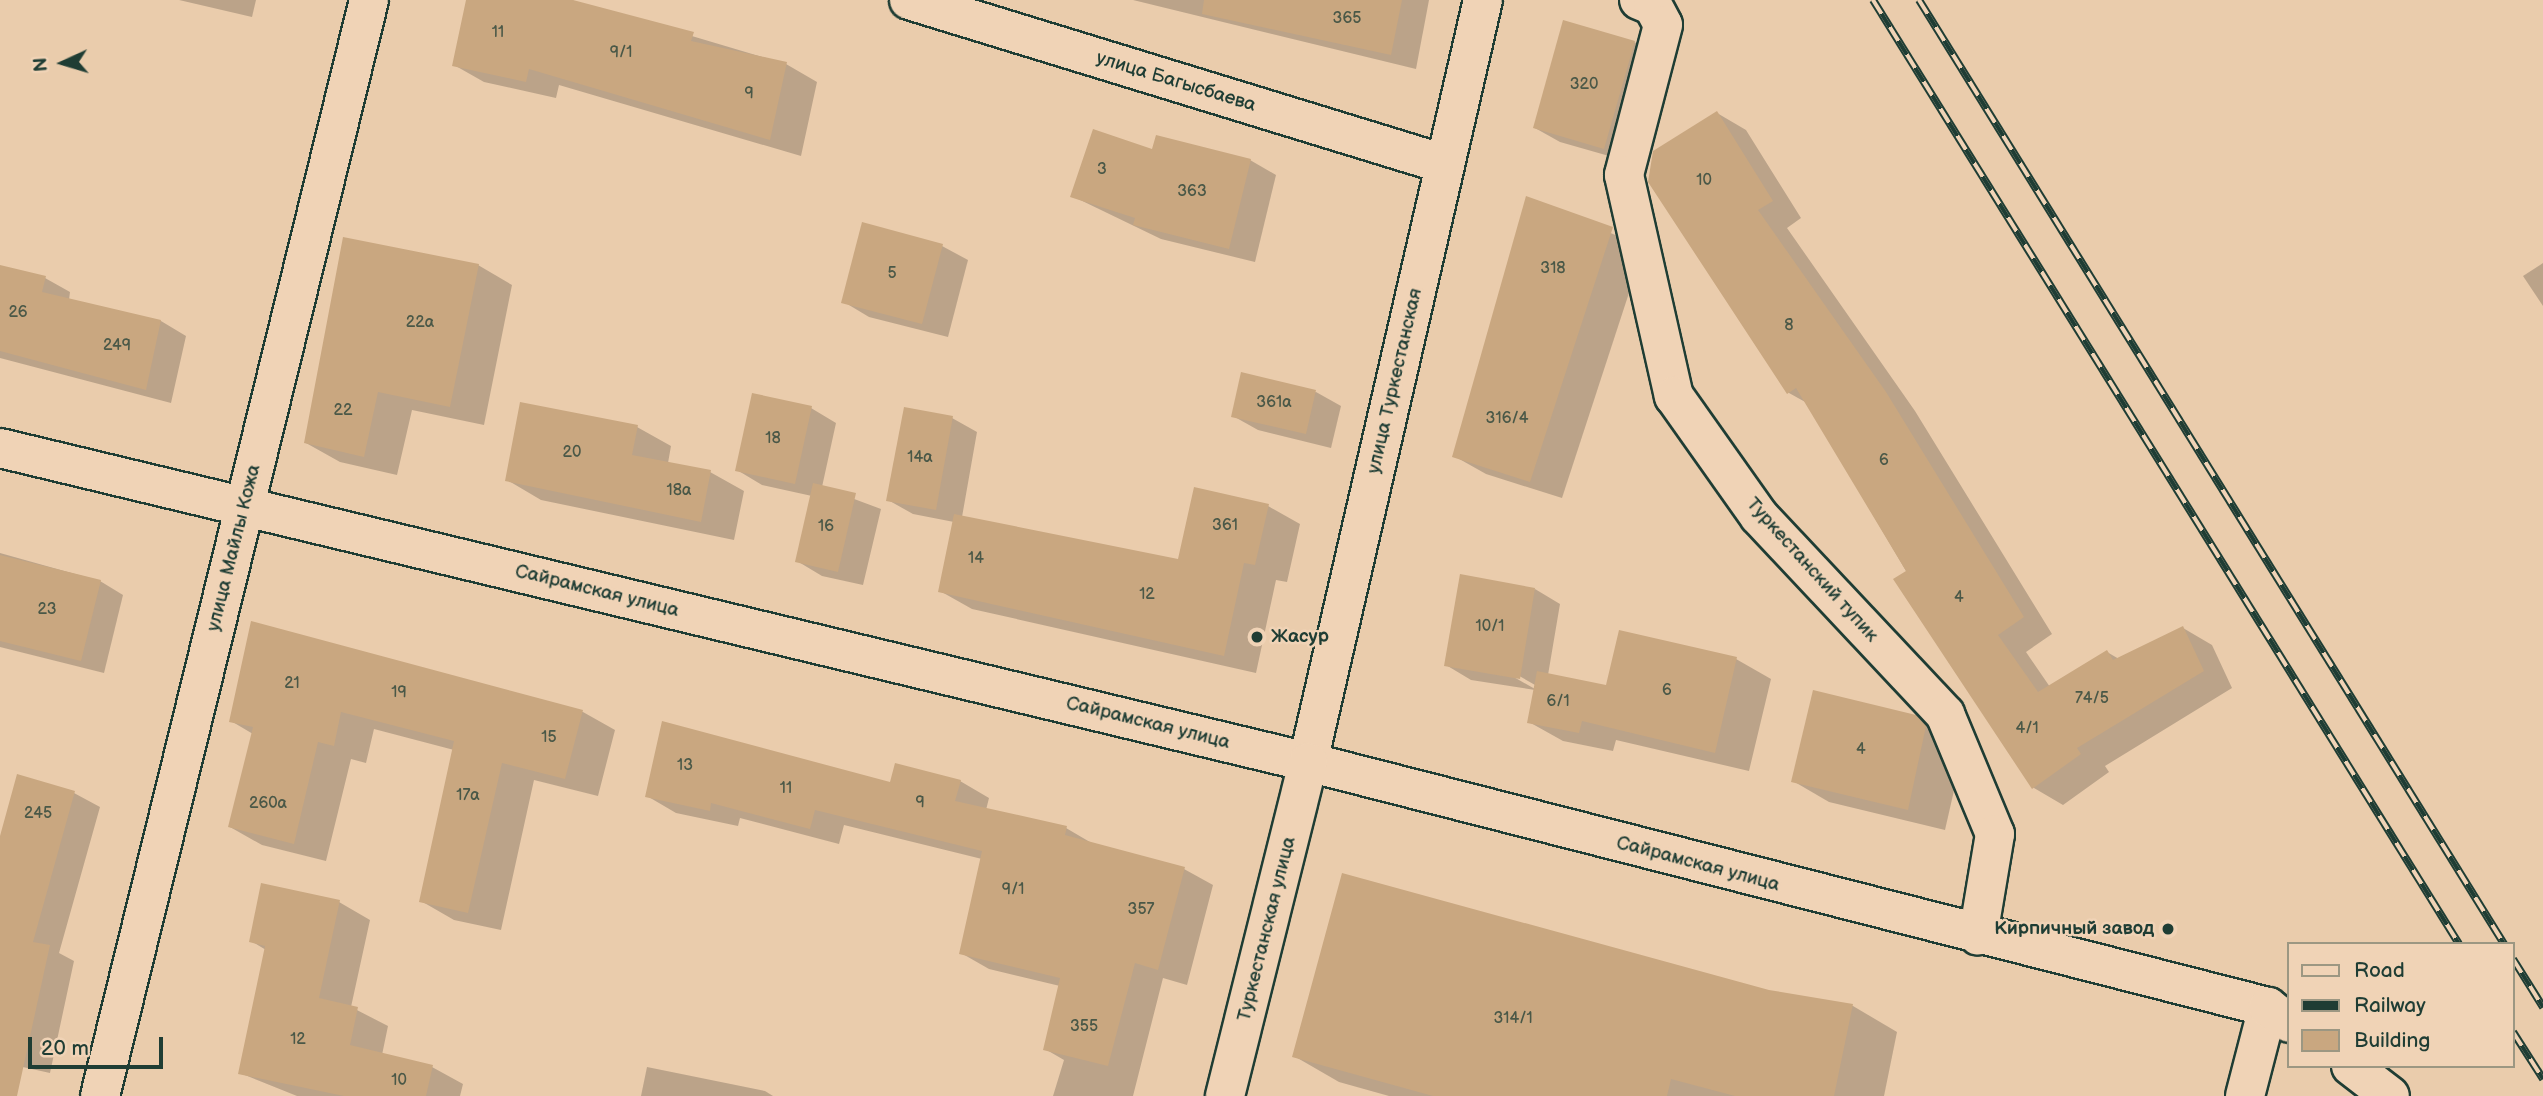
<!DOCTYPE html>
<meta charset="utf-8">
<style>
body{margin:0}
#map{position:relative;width:2543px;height:1096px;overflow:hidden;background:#eaccac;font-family:"Balsamiq Sans",sans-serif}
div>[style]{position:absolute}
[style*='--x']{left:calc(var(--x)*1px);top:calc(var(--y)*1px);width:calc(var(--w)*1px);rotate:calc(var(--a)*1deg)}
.shadow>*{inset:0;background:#0003}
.building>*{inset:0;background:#c9a780}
.roads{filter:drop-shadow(2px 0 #1f3d34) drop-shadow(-2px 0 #1f3d34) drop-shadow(0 2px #1f3d34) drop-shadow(0 -2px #1f3d34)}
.street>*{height:38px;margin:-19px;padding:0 19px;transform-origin:19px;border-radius:19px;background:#f0d3b6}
.secondary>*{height:38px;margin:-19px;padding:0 19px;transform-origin:19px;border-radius:19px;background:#f0d3b6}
.rail>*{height:8px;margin-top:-4px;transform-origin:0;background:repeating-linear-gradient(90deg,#f0d3b6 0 16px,#1f3d34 0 32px);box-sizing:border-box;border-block:2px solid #1f3d34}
.dots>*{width:19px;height:19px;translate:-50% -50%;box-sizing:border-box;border:4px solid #f0d3b6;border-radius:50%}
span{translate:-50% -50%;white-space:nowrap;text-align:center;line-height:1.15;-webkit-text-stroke:5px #f0d3b6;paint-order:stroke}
.number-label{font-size:16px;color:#4a5847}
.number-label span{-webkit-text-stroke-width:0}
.street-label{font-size:19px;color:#1f3d34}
.poi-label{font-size:19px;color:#1f3d34;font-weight:700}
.left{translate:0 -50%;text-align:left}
.right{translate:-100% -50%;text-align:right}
.legend{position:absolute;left:2287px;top:942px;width:228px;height:126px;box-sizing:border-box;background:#f0d3b6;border:2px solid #9c9782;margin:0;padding:9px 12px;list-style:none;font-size:21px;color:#1f3d34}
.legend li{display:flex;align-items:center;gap:14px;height:35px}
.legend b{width:35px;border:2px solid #9c9782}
.north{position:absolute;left:28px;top:28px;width:70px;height:70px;-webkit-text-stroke:5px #f0d3b6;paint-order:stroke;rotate:266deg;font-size:19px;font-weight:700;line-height:28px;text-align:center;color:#1f3d34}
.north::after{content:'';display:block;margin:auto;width:24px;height:32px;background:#1f3d34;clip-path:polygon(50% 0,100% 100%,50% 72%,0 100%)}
.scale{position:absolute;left:28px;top:1037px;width:135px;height:32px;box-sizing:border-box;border:4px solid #1f3d34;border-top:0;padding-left:9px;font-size:21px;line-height:24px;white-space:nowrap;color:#1f3d34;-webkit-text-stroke:5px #f0d3b6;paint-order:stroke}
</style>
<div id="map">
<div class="shadow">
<i style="clip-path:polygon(179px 0,256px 0,252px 17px)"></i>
<i style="clip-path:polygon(468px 0,571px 0,786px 64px,817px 82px,801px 156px,559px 85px,556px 98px,484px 82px,454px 65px)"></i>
<i style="clip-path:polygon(1133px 0,1429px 0,1416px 69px)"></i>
<i style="clip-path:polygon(1634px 42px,1660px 57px,1630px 162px,1560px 142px,1535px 128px)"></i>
<i style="clip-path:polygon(1717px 113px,1746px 130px,1801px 218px,1787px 228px,1915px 411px,2052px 634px,2026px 652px,2050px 687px,2107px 652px,2119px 659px,2183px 628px,2212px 645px,2232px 688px,2105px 766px,2109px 772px,2063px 805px,2034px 788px,1807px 403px,1789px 393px)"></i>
<i style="clip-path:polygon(1154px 151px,1250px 160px,1276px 175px,1255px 262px,1161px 239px,1072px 196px)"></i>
<i style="clip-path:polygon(1527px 198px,1644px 247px,1562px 498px,1486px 474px,1454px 456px)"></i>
<i style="clip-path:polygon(942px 246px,968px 260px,948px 337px,869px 317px,844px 302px)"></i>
<i style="clip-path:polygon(2543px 263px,2543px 306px,2523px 276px)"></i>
<i style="clip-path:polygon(478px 265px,512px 285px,484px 425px,412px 410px,397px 475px,340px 462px,306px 443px)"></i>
<i style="clip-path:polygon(0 268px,45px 278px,70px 292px,69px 300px,161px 321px,186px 336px,171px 403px,0 358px)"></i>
<i style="clip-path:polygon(1316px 392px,1341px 406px,1331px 448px,1258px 430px,1233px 416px)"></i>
<i style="clip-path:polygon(811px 408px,836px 423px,822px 487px,881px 509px,863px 585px,822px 576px,797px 561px,812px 496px,762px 485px,737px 470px)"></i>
<i style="clip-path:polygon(952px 418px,977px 432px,962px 517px,1179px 561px,1268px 506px,1300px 524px,1287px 582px,1276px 580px,1256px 673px,972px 609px,940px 591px,954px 522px,913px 514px,888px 500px)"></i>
<i style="clip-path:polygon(637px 427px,671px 446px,668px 463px,710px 472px,744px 491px,734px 540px,541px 500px,507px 480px)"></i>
<i style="clip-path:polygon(0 553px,100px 581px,123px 595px,104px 673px,0 647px)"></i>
<i style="clip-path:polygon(evenodd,1535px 589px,1560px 604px,1548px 675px,1608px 687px,1736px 659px,1771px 679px,1749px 771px,1616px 740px,1613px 751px,1563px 741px,1529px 722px,1535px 690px,1471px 680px,1446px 665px,1535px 589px,1514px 673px,1535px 685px,1535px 689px,1512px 676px,1514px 673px)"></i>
<i style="clip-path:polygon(252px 624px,583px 712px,615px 730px,598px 796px,534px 780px,501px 930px,454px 920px,421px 901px,454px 750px,374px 729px,366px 763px,351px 759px,326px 861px,262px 845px,230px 827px,253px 734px,231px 721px)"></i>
<i style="clip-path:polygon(1915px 717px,1963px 751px,1945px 830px,1829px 802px,1793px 781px)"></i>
<i style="clip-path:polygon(960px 781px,989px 798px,986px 810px,1066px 828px,1095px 845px,1184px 869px,1213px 885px,1187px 985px,1163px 978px,1133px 1096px,1053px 1096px,1064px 1060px,1045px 1049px,1060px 986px,989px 969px,961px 953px,982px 859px,844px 825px,839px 844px,740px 818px,738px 826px,676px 813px,647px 796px)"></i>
<i style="clip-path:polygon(74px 793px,100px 807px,59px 953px,74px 961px,50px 1073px,0 1062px,0 843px)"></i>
<i style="clip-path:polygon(339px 902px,370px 920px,351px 1007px,388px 1026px,382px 1055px,432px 1067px,463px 1084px,460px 1096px,297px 1096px,240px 1073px,266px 950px,251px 941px)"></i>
<i style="clip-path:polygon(1769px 991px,1853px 1006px,1897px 1032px,1884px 1096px,1389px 1096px,1339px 1082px,1294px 1056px)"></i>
<i style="clip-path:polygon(647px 1067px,765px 1091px,773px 1096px,641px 1096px)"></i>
</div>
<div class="building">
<i style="clip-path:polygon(466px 0,573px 0,694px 32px,691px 41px,787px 62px,770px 140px,529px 69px,526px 82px,452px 66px)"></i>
<i style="clip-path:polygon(1204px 0,1402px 0,1391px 55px,1202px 14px)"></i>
<i style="clip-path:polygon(1563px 20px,1635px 41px,1604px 149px,1533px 128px)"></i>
<i style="clip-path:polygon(1717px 111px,1773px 201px,1758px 210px,1886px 392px,2024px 617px,1998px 635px,2038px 692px,2107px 650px,2113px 660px,2183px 626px,2204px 671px,2077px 748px,2081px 754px,2032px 789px,1893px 579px,1906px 571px,1796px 388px,1787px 394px,1648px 182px,1653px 151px)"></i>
<i style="clip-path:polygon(1093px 129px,1152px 149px,1156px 135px,1251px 159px,1229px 249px,1133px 225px,1135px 218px,1070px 197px)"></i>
<i style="clip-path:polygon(1526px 196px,1613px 227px,1530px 482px,1452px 457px)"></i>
<i style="clip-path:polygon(862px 222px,943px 244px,922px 324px,841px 303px)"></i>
<i style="clip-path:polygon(343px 237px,479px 264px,450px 407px,378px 392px,364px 457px,304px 443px)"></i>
<i style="clip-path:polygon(0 265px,46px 276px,42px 292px,161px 320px,146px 390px,0 351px)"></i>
<i style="clip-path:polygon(1241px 372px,1316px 390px,1306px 434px,1231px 417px)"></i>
<i style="clip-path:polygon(752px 393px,812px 406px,795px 484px,735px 471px)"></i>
<i style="clip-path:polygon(520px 402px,638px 425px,632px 455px,711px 470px,701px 522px,505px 481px)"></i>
<i style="clip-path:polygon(904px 407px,953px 416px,936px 510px,886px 501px)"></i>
<i style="clip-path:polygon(813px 483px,856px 493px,838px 572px,795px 562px)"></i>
<i style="clip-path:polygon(1194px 487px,1269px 504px,1255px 565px,1244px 563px,1224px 656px,938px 592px,954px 514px,1178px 559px)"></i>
<i style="clip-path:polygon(0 555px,101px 580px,81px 661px,0 641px)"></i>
<i style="clip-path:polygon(1460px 574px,1535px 588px,1520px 679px,1444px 666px)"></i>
<i style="clip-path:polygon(251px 621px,583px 710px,565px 779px,502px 763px,468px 913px,419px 902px,454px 741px,341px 712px,334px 746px,318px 742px,294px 844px,228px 827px,253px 727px,229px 722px)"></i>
<i style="clip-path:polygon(1619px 630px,1737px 657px,1715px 753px,1582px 721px,1579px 733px,1527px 723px,1537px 671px,1606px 685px)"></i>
<i style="clip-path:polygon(1813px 690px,1916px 715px,1926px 726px,1908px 810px,1791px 782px)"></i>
<i style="clip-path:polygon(662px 721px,890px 782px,895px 763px,961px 780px,955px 801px,1067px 826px,1065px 835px,1185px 867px,1158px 970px,1135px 963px,1108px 1066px,1043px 1050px,1060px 978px,959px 954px,982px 851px,815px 810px,810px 829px,711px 803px,710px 811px,645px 797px)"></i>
<i style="clip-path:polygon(17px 774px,75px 791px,33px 942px,50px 945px,17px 1096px,0 1096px,0 836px)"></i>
<i style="clip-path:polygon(1342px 873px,1769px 990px,1853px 1004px,1834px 1096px,1735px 1096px,1671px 1079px,1667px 1096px,1433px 1096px,1292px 1057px)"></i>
<i style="clip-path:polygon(261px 883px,340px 900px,319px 998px,358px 1007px,350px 1045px,433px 1065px,426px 1096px,344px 1096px,238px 1074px,265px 946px,249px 942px)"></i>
</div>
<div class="roads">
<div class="street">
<i style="--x:909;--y:0;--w:560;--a:17.04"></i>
<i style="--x:1639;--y:0;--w:15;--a:23"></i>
<i style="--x:1653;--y:6;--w:21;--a:62"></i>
<i style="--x:1663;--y:25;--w:155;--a:104.6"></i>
<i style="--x:1624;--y:175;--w:227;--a:77.3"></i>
<i style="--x:1674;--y:396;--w:147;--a:54.7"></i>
<i style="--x:1759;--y:516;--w:272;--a:46.8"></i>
<i style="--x:1945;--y:714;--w:130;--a:67.4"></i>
<i style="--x:1995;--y:834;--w:103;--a:99.5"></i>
<i style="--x:1308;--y:762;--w:782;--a:-77.07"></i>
<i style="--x:100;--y:1096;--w:1129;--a:-76.21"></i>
<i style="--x:2245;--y:1096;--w:92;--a:-75.5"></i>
</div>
<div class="secondary">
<i style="--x:0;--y:448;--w:1345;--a:13.5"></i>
<i style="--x:1308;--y:762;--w:991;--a:14.32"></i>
<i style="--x:2268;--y:1007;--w:26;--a:37"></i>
<i style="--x:2351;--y:1066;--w:49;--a:37.6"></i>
<i style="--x:1225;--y:1096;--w:344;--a:-76"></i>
</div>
</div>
<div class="rail">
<i style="--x:1873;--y:0;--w:1111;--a:58.17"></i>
<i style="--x:1919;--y:0;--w:1111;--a:58.21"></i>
<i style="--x:2513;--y:959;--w:57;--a:58"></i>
<i style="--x:2513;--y:1032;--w:56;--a:57.4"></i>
</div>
<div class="dots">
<i style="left:1257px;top:637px;background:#1f3d34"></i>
<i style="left:2168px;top:929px;background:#1f3d34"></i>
</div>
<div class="number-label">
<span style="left:1347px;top:19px">365</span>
<span style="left:498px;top:33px">11</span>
<span style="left:621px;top:53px">9/1</span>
<span style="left:1584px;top:85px">320</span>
<span style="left:749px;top:94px">9</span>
<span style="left:1102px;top:170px">3</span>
<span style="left:1704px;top:181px">10</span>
<span style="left:1192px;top:192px">363</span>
<span style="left:1553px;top:269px">318</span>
<span style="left:892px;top:274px">5</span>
<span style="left:18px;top:313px">26</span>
<span style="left:420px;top:323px">22а</span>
<span style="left:1789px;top:326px">8</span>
<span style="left:117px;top:346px">249</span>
<span style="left:1274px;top:403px">361а</span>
<span style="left:343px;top:411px">22</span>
<span style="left:1507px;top:419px">316/4</span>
<span style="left:773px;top:439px">18</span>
<span style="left:572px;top:453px">20</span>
<span style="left:920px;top:458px">14а</span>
<span style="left:1884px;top:461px">6</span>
<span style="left:679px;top:491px">18а</span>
<span style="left:1225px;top:526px">361</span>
<span style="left:826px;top:527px">16</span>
<span style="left:976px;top:559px">14</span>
<span style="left:1147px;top:595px">12</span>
<span style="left:1959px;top:598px">4</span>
<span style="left:47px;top:610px">23</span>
<span style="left:1490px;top:627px">10/1</span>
<span style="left:292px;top:684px">21</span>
<span style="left:1667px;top:691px">6</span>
<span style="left:399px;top:693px">19</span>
<span style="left:2092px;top:699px">74/5</span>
<span style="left:1558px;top:702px">6/1</span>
<span style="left:2027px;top:729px">4/1</span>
<span style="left:549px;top:738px">15</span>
<span style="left:1861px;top:750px">4</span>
<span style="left:685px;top:766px">13</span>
<span style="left:786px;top:789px">11</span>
<span style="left:468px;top:796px">17а</span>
<span style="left:920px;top:803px">9</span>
<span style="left:268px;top:804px">260а</span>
<span style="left:38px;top:814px">245</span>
<span style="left:1013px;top:890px">9/1</span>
<span style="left:1141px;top:910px">357</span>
<span style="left:1513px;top:1019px">314/1</span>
<span style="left:1084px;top:1027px">355</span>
<span style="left:298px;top:1040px">12</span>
<span style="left:399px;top:1081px">10</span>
</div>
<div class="street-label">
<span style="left:1176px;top:82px;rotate:17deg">улица Багысбаева</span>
<span style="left:1395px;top:381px;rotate:-77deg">улица Туркестанская</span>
<span style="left:234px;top:548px;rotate:-76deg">улица Майлы Кожа</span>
<span style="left:1812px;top:570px;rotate:48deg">Туркестанский тупик</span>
<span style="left:597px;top:591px;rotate:14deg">Сайрамская улица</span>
<span style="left:1148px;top:723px;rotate:14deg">Сайрамская улица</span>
<span style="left:1698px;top:864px;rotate:15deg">Сайрамская улица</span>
<span style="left:1267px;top:929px;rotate:-76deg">Туркестанская улица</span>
</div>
<div class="poi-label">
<span class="left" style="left:1271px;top:637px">Жасур</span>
<span class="right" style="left:2154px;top:929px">Кирпичный завод</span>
</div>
<ul class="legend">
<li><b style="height:9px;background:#f0d3b6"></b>Road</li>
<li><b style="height:9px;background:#1f3d34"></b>Railway</li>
<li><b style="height:19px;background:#c9a780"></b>Building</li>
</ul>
<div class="north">N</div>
<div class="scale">20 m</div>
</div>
